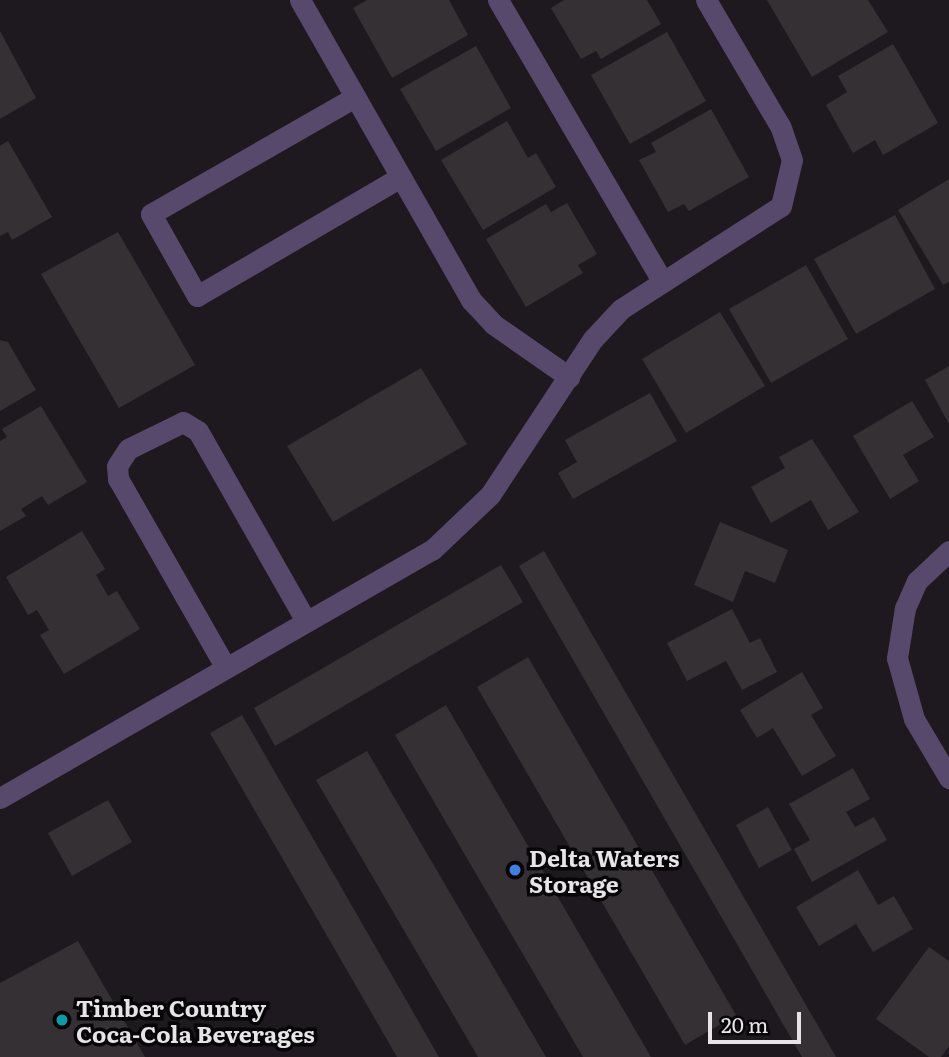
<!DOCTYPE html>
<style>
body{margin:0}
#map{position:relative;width:949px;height:1057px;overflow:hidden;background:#1d191e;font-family:Literata,serif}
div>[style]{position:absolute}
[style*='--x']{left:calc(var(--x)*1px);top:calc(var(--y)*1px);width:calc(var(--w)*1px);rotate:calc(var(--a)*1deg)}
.building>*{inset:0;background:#353034}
.minor>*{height:21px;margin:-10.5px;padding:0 10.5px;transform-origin:10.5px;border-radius:10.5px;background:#56496c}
.dots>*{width:19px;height:19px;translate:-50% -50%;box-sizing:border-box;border:4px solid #070507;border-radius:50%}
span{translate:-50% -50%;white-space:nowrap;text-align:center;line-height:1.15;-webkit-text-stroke:7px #070507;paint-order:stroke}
.poi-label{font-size:23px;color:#e6e4e7;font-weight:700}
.left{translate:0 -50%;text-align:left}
.scale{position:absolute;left:708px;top:1012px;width:93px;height:32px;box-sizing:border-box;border:4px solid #e6e4e7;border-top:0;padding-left:9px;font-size:21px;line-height:24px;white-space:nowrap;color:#e6e4e7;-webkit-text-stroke:5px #070507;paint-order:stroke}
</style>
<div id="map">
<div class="building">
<i style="clip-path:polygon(367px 0,449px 0,468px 35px,392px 78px,353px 8px)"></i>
<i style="clip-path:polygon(564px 0,647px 0,661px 24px,601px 59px,596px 51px,581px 59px,551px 8px)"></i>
<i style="clip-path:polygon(767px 0,868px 0,888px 32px,812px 77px)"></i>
<i style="clip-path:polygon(0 31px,36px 98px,0 119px)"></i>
<i style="clip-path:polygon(667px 32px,706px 101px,630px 144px,591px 75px)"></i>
<i style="clip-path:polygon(893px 44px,938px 123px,883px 155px,875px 140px,853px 153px,826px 105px,847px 92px,838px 76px)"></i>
<i style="clip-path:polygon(476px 46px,511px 108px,436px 151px,400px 89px)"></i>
<i style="clip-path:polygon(711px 109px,749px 177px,689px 211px,684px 204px,668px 212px,639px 160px,656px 152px,651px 143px)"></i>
<i style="clip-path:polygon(507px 121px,528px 158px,536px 153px,556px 187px,483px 230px,441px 160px)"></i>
<i style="clip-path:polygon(8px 141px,52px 217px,12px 240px,8px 232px,0 236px,0 146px)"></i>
<i style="clip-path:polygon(949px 179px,949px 282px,943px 285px,898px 210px)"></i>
<i style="clip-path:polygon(567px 203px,597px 254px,578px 265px,583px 273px,526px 307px,486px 239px,546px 204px,551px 212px)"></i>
<i style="clip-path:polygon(895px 215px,935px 289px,856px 334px,814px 259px)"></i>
<i style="clip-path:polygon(118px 232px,195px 365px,119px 408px,41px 274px)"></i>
<i style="clip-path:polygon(806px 265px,848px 339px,771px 383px,729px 309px)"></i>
<i style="clip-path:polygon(720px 312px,765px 386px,686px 433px,642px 359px)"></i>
<i style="clip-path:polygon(0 340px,8px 342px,36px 390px,0 411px)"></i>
<i style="clip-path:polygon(949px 366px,949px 424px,925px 380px)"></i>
<i style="clip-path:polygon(421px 368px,467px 444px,333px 522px,287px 446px)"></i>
<i style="clip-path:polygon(650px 393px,677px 441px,573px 499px,558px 473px,577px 462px,565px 440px)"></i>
<i style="clip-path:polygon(912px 401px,934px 437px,903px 455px,919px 481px,890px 499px,853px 436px)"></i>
<i style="clip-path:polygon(41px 406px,87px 482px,48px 505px,42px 496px,21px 509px,26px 516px,0 531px,0 441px,7px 437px,2px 429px)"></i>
<i style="clip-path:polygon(812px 439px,859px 512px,828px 530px,811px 500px,771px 523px,751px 487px,785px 468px,779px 457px)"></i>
<i style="clip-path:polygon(720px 522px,788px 550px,775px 583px,745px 571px,733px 602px,694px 585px)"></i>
<i style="clip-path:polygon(82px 531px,105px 569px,96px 575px,108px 596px,117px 591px,140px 629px,64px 674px,40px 635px,49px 630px,37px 610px,28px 615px,6px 577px)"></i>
<i style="clip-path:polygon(544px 551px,836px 1057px,802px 1057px,519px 566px)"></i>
<i style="clip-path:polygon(501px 565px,523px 602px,275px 746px,254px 708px)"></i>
<i style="clip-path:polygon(732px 609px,750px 643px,760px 638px,777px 672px,742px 690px,726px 661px,687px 681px,667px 643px)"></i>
<i style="clip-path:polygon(528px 657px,736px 1015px,685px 1045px,477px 687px)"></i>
<i style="clip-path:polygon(802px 672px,823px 708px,811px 715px,836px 756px,802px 776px,773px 728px,757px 738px,740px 710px)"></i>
<i style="clip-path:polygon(446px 705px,651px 1057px,583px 1057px,395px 735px)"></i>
<i style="clip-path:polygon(242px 715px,439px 1057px,397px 1057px,210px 733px)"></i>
<i style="clip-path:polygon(367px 751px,546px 1057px,478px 1057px,316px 780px)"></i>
<i style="clip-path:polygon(853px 768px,870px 799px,846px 812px,855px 827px,874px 817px,887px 840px,812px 882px,794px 849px,810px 840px,789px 804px)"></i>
<i style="clip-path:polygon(108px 800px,132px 842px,72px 876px,48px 833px)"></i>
<i style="clip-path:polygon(768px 807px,792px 850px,759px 868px,736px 825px)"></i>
<i style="clip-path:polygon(858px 870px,878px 905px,894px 896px,913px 929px,873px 952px,856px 924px,819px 946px,796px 907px)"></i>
<i style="clip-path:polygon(78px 941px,145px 1057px,0 1057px,0 983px)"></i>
<i style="clip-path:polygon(929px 947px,949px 961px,949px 1046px,941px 1057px,929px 1057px,876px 1019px)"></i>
</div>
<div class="minor">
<i style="--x:300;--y:0;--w:345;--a:60.3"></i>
<i style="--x:471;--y:300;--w:33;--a:47"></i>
<i style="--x:493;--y:324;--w:93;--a:34.9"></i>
<i style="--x:498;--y:0;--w:323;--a:59.7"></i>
<i style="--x:355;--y:97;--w:235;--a:150.2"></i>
<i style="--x:151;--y:214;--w:94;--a:60.7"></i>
<i style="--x:197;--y:296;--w:236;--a:-30.3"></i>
<i style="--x:949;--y:551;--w:44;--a:136.8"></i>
<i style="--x:917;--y:581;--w:30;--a:114"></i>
<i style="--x:905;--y:608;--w:51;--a:99.1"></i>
<i style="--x:897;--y:658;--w:63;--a:74.4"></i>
<i style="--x:914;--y:719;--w:69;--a:59.3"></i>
<i style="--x:226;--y:668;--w:218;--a:-119.7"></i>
<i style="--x:118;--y:479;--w:13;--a:-94"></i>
<i style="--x:117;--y:466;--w:20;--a:-57"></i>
<i style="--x:128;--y:449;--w:61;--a:-26.1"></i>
<i style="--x:183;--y:422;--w:17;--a:31"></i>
<i style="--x:198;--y:431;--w:219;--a:60.4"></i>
<i style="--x:0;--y:798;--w:498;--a:-29.9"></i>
<i style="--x:432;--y:550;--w:80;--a:-43.5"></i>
<i style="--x:490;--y:495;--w:187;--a:-56.6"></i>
<i style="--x:593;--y:339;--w:41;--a:-47"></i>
<i style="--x:621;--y:309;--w:190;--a:-32.8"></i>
<i style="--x:781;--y:206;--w:47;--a:-76.6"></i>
<i style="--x:792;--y:160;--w:36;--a:-109"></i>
<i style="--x:780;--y:126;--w:146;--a:-120.4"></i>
</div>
<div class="dots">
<i style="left:515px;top:870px;background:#3f7fe0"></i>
<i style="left:62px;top:1020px;background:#0f9aa8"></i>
</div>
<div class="poi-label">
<span class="left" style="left:529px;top:870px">Delta Waters<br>Storage</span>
<span class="left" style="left:76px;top:1020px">Timber Country<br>Coca-Cola Beverages</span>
</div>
<div class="scale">20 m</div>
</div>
